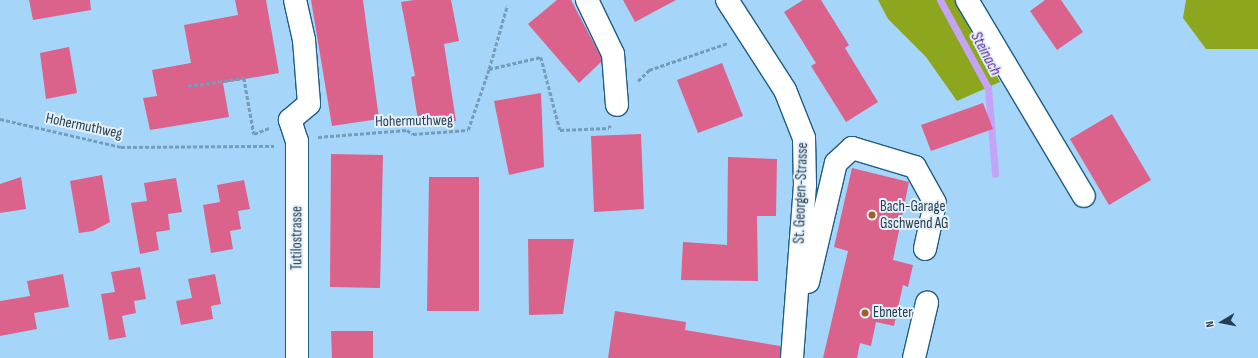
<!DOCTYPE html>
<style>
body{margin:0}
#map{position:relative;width:1258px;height:358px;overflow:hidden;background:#a5d5f9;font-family:"Sofia Sans Condensed",sans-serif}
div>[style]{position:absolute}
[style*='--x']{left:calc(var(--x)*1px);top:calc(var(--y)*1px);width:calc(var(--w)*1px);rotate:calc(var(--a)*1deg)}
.forest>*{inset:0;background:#8ca71e}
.stream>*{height:7px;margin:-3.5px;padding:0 3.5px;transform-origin:3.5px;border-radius:3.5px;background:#c4a3f9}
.building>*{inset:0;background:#db638b}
.path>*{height:2.5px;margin-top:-1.25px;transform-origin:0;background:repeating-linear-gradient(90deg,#759cba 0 4px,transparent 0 6px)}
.roads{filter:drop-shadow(1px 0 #205d85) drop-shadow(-1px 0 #205d85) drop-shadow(0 1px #205d85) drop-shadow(0 -1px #205d85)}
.minor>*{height:22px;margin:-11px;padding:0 11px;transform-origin:11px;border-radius:11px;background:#fff}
.dots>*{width:11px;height:11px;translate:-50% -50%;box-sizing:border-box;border:2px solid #e5f1fa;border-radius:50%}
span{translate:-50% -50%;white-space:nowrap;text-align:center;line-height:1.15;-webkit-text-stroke:4px #e5f1fa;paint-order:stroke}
.street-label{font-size:15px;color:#253e51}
.poi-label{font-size:15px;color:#253e51}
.left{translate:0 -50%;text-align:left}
.water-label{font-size:16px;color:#5c1d99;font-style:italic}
.north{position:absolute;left:1202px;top:302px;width:40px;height:40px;-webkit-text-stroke:3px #e5f1fa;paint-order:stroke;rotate:260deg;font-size:11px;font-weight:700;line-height:16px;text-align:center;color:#253e51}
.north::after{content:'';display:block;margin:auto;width:14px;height:18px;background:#253e51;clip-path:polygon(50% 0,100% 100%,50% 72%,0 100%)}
</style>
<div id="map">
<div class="forest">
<i style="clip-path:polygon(878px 0,955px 0,1000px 82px,957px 101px,926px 57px,888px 19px)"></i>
<i style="clip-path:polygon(1186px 0,1258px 0,1258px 49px,1206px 49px,1183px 18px)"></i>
</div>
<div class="stream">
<i style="--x:940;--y:0;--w:100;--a:61.4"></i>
<i style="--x:988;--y:88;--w:86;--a:85.3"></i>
</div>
<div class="building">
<i style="clip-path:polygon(29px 0,90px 0,91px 10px,33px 20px)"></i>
<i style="clip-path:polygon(235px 0,266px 0,279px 73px,223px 83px,229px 117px,150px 130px,143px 98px,157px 96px,152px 70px,191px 63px,184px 25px,238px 15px)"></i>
<i style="clip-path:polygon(311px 0,363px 0,379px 119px,332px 126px)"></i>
<i style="clip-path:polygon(414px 0,451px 0,459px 41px,444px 44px,456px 121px,419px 126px,411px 77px,415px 76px,401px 2px)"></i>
<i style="clip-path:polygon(557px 0,571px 0,601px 57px,601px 62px,579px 83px,528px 24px)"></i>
<i style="clip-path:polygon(623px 0,676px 0,635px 22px)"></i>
<i style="clip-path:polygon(803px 0,821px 0,849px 45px,845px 48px,878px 102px,846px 122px,811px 66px,816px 63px,784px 12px)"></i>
<i style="clip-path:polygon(1045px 0,1061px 0,1083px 32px,1057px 50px,1030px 11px)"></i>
<i style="clip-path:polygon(69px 47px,77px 93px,46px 99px,40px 53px)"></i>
<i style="clip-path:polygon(722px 63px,743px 116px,698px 133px,677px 80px)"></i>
<i style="clip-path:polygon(541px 93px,544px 167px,509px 175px,494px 101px)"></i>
<i style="clip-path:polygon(983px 103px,993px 129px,931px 151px,921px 125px)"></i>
<i style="clip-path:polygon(1112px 114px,1151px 180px,1109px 205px,1070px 139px)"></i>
<i style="clip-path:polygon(641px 134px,644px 209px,594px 212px,591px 136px)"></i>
<i style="clip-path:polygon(331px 154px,383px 155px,380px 288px,330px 287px)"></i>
<i style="clip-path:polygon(728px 157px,777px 159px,776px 216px,757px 216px,758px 281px,681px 280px,683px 242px,727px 245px)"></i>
<i style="clip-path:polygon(852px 168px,909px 182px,893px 260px,913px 265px,908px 287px,903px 285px,894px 326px,876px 322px,871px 346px,860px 343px,857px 358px,823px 358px,848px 251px,834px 247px)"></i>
<i style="clip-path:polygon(102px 175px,110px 222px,93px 231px,79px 233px,70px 181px)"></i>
<i style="clip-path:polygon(21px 177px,26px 209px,0 213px,0 184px)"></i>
<i style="clip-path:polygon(429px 177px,479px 177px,479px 311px,427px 311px)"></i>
<i style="clip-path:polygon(176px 178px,182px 212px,168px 214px,170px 230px,156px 232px,159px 250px,140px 254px,131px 203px,147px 201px,144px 183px)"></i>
<i style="clip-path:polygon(244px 180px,250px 209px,238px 211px,241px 229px,230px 231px,233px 249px,211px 253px,203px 205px,220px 202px,217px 185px)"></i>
<i style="clip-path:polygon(528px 239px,574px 239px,563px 314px,529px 315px)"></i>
<i style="clip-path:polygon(140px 267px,146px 299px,134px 301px,136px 313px,122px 316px,126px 337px,109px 340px,101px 294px,115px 292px,111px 272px)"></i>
<i style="clip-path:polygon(63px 274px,69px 307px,34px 313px,37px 329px,0 336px,0 301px,30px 296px,27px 281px)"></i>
<i style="clip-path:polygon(215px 274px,221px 304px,211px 306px,213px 319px,181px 325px,176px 301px,192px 298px,188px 279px)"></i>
<i style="clip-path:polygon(615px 311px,686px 322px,685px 330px,780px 346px,780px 358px,608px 358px)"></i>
<i style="clip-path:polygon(331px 331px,373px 331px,373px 358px,332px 358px)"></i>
</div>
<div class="path">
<i style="--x:489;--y:69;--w:66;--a:-74.1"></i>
<i style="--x:638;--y:81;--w:16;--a:-45"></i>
<i style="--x:649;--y:70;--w:83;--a:-18.9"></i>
<i style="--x:188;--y:86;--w:57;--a:-8.1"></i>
<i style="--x:244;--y:78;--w:57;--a:79.9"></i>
<i style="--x:254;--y:134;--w:16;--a:-22"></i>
<i style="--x:0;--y:119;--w:124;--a:13"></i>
<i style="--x:121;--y:147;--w:153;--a:-0.4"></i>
<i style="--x:318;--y:137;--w:89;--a:-4.5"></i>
<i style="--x:407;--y:130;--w:7;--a:34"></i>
<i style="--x:413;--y:134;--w:55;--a:-4.2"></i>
<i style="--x:468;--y:130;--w:65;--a:-71"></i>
<i style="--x:489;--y:69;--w:53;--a:-13"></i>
<i style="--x:541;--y:57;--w:75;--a:75.4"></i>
<i style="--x:560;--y:130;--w:49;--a:-2.3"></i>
<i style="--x:609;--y:128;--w:3;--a:-72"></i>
</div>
<div class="roads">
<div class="minor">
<i style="--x:295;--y:0;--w:41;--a:77.3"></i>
<i style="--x:304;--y:40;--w:64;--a:85.5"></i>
<i style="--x:309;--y:104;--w:25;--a:140"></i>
<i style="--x:290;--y:120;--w:22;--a:72"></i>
<i style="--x:297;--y:141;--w:217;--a:90"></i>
<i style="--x:587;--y:0;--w:60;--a:64.3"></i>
<i style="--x:613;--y:54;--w:51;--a:85.5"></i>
<i style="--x:727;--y:0;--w:107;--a:57.2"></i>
<i style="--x:785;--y:90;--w:52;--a:68.4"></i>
<i style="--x:804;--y:138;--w:47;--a:88.8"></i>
<i style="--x:805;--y:185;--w:173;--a:94.3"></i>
<i style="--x:967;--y:0;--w:228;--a:59.2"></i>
<i style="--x:808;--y:282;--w:122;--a:-76.8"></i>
<i style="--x:836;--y:163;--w:22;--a:-43"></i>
<i style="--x:852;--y:148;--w:66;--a:16.8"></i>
<i style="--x:915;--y:167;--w:41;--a:60.9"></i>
<i style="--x:935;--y:203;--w:47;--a:102.3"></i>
<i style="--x:914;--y:358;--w:57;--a:-76.7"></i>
</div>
</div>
<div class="dots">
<i style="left:872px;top:215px;background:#9e6126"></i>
<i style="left:865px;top:313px;background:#9e6126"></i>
</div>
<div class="street-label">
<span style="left:414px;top:121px;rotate:-1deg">Hohermuthweg</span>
<span style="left:84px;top:126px;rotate:12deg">Hohermuthweg</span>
<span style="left:801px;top:193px;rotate:-88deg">St. Georgen-Strasse</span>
<span style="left:297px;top:238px;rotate:-90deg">Tutilostrasse</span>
</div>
<div class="poi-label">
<span class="left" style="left:880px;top:215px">Bach-Garage<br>Gschwend AG</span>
<span class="left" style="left:873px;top:313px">Ebneter</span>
</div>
<div class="water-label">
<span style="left:985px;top:54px;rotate:62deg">Steinach</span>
</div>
<div class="north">N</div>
</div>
